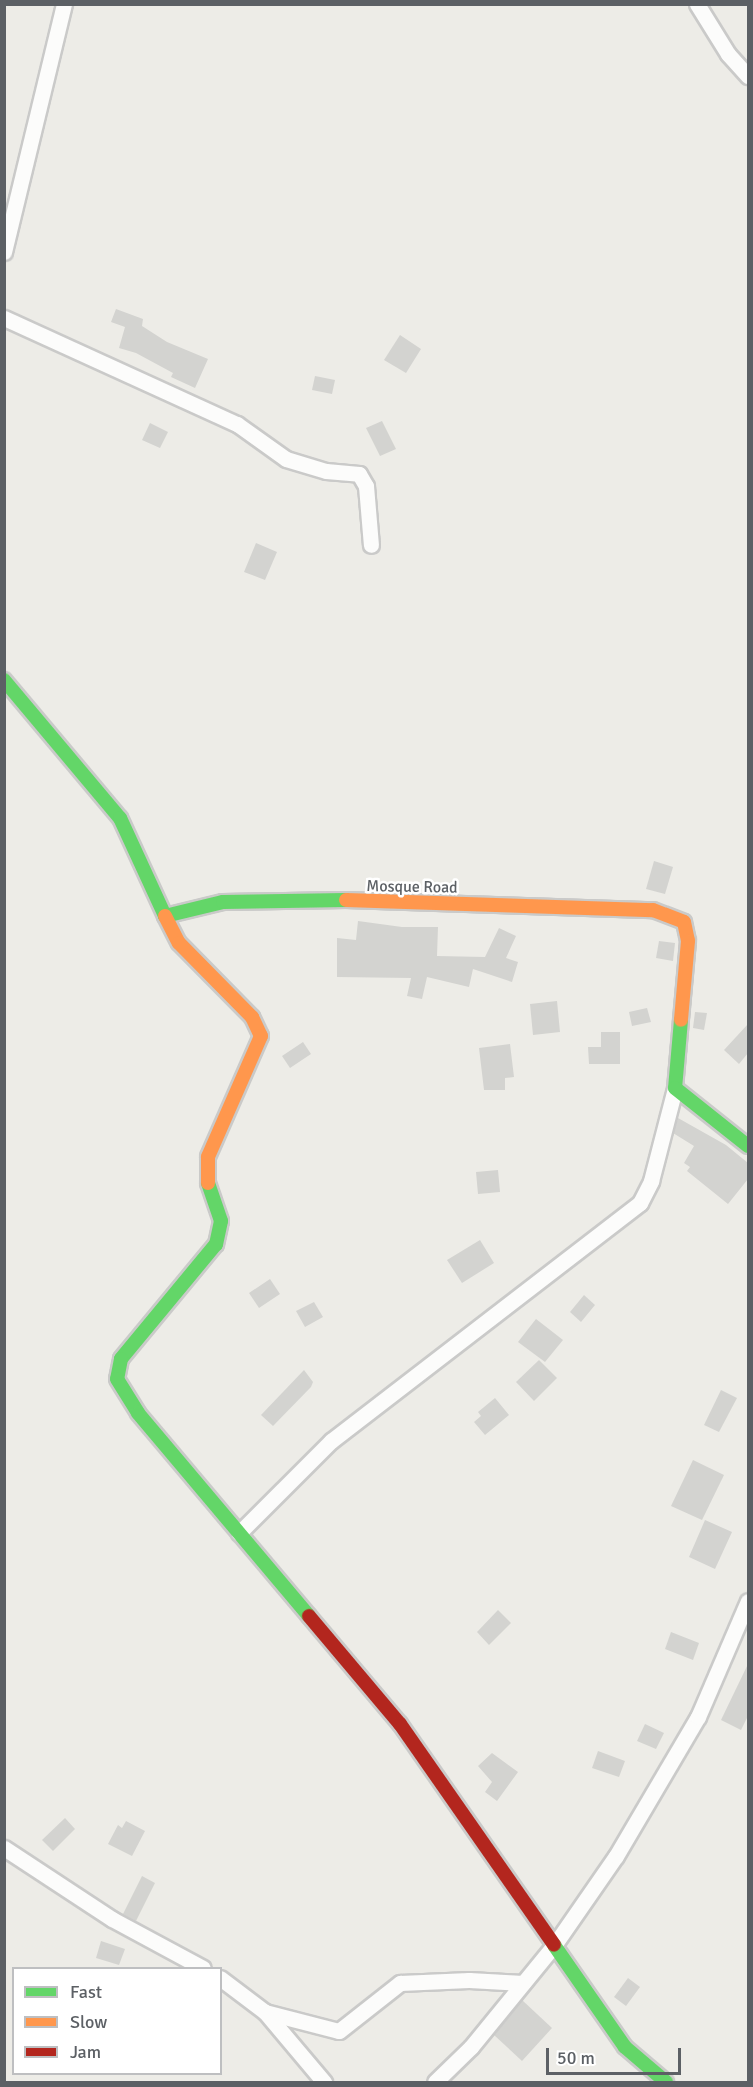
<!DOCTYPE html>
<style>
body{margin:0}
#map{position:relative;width:753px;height:2087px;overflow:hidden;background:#edece7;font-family:Signika,sans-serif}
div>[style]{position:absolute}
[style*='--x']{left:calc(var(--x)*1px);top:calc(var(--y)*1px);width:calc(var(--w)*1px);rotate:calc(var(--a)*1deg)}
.building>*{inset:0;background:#d3d3d0}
.roads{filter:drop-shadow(2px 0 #cacac9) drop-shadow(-2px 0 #cacac9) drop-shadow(0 2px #cacac9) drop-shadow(0 -2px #cacac9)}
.street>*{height:15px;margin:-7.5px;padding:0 7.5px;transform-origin:7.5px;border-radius:7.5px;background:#fcfcfb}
.fast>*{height:14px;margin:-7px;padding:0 7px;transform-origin:7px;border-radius:7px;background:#63d668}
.slow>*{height:14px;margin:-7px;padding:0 7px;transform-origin:7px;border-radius:7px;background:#ff974d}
.jam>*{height:14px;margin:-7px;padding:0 7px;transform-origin:7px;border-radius:7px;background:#b3261e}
span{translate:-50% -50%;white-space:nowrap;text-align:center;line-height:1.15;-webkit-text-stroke:5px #fff;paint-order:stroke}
.street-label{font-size:16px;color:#5c6065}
.frame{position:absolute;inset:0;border:6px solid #5c6065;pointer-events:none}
.legend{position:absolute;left:12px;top:1967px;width:210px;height:108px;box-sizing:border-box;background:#fff;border:2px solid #bebfc1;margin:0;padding:8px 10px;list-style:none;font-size:18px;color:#5c6065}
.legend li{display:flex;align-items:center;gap:12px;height:30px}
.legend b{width:30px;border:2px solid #bebfc1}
.scale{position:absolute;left:546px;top:2048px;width:135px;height:27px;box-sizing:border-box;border:3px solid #5c6065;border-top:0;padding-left:8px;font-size:18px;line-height:21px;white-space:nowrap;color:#5c6065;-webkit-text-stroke:4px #fff;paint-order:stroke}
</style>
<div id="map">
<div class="building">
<i style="clip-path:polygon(116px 309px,143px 319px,142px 326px,167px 342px,208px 359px,195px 388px,171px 377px,173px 373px,136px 353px,119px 348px,125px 327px,111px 322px)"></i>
<i style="clip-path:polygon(400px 335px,421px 349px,406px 373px,384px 360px)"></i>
<i style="clip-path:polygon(315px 376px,335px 380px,332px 394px,312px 390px)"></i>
<i style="clip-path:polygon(382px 421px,396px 449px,380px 456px,366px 428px)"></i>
<i style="clip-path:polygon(150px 423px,168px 432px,160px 448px,142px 440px)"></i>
<i style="clip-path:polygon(256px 543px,277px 552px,265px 580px,244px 572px)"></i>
<i style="clip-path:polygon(654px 861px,673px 867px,665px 894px,646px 889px)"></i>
<i style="clip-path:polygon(358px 921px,402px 927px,438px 927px,437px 956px,485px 957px,499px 928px,516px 936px,506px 958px,518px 962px,512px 982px,473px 969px,469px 987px,427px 977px,422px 999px,407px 996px,411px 978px,337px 977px,337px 938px,356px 940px)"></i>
<i style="clip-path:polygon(659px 941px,675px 943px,673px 961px,656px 958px)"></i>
<i style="clip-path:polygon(557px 1001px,560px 1032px,533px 1035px,530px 1004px)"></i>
<i style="clip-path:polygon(647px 1008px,651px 1022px,632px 1026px,629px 1012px)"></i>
<i style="clip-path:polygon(695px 1012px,707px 1013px,704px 1030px,693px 1028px)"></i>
<i style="clip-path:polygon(748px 1024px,748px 1053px,739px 1064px,724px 1050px)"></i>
<i style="clip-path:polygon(601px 1032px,620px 1032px,620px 1064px,589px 1064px,588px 1047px,601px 1047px)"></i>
<i style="clip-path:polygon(303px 1042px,311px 1054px,290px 1068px,282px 1056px)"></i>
<i style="clip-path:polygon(510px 1044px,514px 1077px,505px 1078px,505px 1090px,484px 1090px,479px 1048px)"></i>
<i style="clip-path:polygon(678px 1118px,726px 1145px,748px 1163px,748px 1179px,728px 1204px,687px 1171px,690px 1167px,684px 1163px,694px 1146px,673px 1133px)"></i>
<i style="clip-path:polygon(498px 1170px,500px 1192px,478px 1194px,476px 1172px)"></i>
<i style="clip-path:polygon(480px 1240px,494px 1263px,462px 1283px,447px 1260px)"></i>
<i style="clip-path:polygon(270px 1279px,280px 1294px,259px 1308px,249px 1293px)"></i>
<i style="clip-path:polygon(584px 1295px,595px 1305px,581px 1322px,570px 1312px)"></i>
<i style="clip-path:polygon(314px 1302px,323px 1317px,305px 1327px,296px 1311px)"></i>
<i style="clip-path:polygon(536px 1319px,563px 1340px,545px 1362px,518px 1342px)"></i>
<i style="clip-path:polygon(539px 1360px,557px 1378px,534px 1401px,516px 1382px)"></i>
<i style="clip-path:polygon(304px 1370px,313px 1382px,311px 1387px,273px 1426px,261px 1415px)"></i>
<i style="clip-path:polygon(721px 1390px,737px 1398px,719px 1432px,704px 1425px)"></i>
<i style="clip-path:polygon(495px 1398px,509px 1415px,485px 1435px,474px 1422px,481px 1416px,478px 1412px)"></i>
<i style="clip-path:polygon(693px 1460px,724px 1475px,702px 1520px,671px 1506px)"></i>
<i style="clip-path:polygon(705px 1520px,732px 1532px,715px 1569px,689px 1557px)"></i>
<i style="clip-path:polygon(498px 1610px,511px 1623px,489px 1645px,477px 1632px)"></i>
<i style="clip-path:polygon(671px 1632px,699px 1643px,693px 1660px,665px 1649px)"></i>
<i style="clip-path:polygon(748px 1664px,748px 1716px,741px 1730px,721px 1720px)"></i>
<i style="clip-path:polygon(645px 1724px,664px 1733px,656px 1749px,637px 1741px)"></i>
<i style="clip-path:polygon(598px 1751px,625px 1761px,619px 1777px,592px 1768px)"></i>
<i style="clip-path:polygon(492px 1753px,518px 1772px,497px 1801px,485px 1792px,492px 1782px,478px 1766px)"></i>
<i style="clip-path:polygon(65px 1818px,75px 1829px,53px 1851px,42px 1840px)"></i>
<i style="clip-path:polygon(126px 1821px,145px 1831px,132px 1856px,108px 1844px,118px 1825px,122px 1828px)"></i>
<i style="clip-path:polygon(142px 1876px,155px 1883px,136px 1921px,123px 1914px)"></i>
<i style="clip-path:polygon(101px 1941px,125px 1949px,119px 1965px,96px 1958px)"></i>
<i style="clip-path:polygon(628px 1978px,640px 1987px,626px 2006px,614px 1997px)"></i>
<i style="clip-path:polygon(522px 2000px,552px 2028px,522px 2061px,494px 2035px)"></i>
</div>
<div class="roads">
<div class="street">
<i style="--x:697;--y:4;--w:59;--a:58.2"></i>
<i style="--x:728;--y:54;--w:30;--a:48"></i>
<i style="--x:4;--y:252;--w:255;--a:-76.4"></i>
<i style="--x:4;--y:318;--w:256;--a:24.5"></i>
<i style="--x:237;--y:424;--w:60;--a:35.5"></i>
<i style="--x:286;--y:459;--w:42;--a:16.7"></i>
<i style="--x:326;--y:471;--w:33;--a:5"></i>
<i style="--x:359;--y:474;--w:14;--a:60"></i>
<i style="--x:366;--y:486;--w:59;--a:85.2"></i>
<i style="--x:239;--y:1533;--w:130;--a:-45"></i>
<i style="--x:331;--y:1441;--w:390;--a:-37.6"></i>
<i style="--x:640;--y:1203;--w:25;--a:-63"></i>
<i style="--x:651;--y:1181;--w:96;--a:-75.5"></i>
<i style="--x:4;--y:1848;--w:129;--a:33.3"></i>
<i style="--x:112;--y:1919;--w:103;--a:28.3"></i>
<i style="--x:220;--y:1978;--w:56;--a:37.1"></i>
<i style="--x:265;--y:2012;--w:92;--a:49.9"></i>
<i style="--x:265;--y:2012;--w:76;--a:14.4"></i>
<i style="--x:339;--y:2031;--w:78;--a:-38.2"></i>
<i style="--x:400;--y:1983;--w:69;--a:-2.5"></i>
<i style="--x:469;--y:1980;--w:54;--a:3.2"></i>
<i style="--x:435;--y:2082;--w:50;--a:-44.2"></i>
<i style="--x:471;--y:2047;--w:133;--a:-50.8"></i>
<i style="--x:555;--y:1944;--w:107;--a:-55.3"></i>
<i style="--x:616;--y:1856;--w:161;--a:-59.5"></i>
<i style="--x:698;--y:1717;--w:126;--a:-66.7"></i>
</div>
<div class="fast">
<i style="--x:4;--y:680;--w:180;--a:50"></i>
<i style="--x:120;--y:818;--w:108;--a:65.3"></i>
<i style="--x:165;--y:916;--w:60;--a:-13.6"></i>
<i style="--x:223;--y:902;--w:123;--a:-0.9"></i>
<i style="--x:681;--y:1020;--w:68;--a:95"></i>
<i style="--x:675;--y:1088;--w:93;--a:38.5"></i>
<i style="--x:208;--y:1183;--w:40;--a:71.1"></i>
<i style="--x:221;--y:1221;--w:24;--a:102"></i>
<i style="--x:216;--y:1244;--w:149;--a:129.6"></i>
<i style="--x:121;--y:1359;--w:20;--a:101"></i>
<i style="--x:117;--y:1379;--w:40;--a:58"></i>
<i style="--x:138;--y:1413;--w:265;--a:49.9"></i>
<i style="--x:554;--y:1945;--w:124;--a:55.2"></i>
<i style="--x:625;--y:2047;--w:54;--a:40.5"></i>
</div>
<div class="slow">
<i style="--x:346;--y:900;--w:307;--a:1.9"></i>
<i style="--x:653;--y:910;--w:33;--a:21"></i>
<i style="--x:684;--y:922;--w:19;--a:78"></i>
<i style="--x:688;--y:941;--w:79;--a:95.1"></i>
<i style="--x:165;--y:916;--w:30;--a:63"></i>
<i style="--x:179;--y:943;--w:104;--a:45.4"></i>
<i style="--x:252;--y:1017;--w:21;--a:65"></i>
<i style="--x:261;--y:1036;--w:132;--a:113.7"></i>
<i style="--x:208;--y:1157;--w:26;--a:90"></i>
</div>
<div class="jam">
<i style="--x:309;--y:1616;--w:141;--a:49.9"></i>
<i style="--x:400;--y:1724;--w:269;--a:55.1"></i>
</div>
</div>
<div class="street-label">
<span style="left:412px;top:887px;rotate:1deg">Mosque Road</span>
</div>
<div class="frame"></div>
<ul class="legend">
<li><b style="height:8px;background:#63d668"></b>Fast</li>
<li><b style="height:8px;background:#ff974d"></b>Slow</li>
<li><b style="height:8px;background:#b3261e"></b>Jam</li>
</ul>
<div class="scale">50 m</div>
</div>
